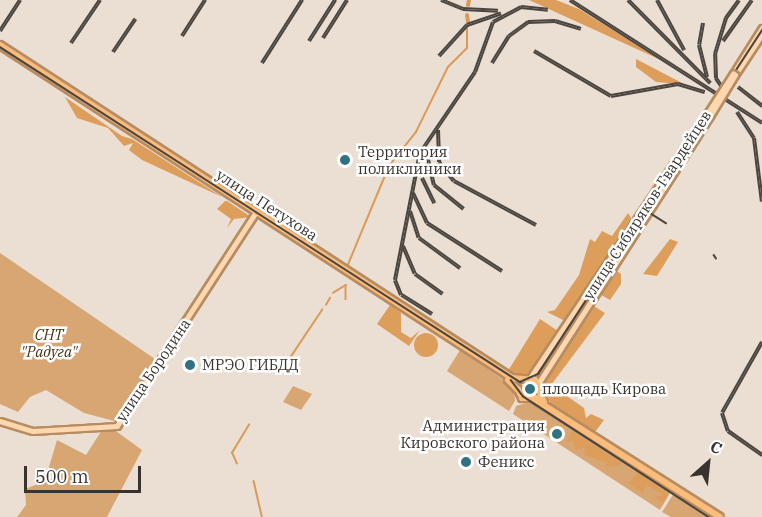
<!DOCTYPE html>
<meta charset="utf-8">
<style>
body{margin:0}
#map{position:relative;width:762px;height:517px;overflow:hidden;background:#ebded2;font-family:"IBM Plex Serif",serif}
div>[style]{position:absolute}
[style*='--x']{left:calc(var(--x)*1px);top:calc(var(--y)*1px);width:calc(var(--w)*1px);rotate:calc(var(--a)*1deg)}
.green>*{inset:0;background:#d8a673}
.forest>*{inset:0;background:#dd9e5c}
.round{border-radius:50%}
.stream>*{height:1.5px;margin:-0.75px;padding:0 0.75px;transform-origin:0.75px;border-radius:0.75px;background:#da9b59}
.river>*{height:4px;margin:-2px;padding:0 2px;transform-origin:2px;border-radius:2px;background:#da9b59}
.roads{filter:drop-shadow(2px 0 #b78c61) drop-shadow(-2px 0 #b78c61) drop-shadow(0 2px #b78c61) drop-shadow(0 -2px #b78c61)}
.major>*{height:4.5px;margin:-2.25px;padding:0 2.25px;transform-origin:2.25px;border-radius:2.25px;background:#fdd7b0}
.highway>*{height:6px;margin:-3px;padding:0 3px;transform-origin:3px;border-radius:3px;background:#fbbc7c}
.tram>*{height:1.5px;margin:-0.75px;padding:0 0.75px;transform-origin:0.75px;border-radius:0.75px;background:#4b453f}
.rail>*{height:4px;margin-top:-2px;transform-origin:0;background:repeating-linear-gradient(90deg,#fff 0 4.5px,#4b453f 0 9px);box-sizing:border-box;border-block:2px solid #4b453f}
.bridges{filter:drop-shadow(2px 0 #b78c61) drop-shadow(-2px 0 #b78c61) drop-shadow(0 2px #b78c61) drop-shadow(0 -2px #b78c61)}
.major-bridge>*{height:4.5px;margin:-2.25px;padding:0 2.25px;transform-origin:2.25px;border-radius:2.25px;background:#fdd7b0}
.dots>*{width:16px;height:16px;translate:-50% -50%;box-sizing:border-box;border:3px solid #fff;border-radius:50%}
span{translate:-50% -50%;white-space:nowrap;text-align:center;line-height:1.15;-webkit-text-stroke:5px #fff;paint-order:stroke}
.poi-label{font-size:15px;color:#38332e}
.left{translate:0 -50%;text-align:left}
.right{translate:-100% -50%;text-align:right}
.street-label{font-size:15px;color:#38332e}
.park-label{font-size:15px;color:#482e11;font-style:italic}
.north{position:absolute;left:678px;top:433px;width:60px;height:60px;-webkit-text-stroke:4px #fff;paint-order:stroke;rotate:27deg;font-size:16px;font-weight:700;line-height:24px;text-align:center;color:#38332e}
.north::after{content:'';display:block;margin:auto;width:21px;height:27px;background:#38332e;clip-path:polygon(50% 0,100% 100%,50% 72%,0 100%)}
.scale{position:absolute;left:24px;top:466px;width:117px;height:27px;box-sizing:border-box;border:3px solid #38332e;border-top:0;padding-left:8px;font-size:18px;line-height:21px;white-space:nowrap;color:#38332e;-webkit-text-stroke:4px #fff;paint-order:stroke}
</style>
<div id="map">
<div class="green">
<i style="clip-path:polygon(0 253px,158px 361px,118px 422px,84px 413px,46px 390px,30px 397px,18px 412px,0 404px)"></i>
<i style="clip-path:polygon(460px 350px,514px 387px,515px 401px,509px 411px,447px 371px)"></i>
<i style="clip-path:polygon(293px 386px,312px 394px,301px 410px,283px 402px)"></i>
<i style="clip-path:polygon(533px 401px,673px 488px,660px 510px,513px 414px,516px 406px)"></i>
<i style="clip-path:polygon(113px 429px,142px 450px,107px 517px,17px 517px,26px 505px,25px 489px,53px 478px,49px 467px,57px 440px,86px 455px,102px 430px)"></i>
<i style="clip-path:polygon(676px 490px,717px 517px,671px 517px,662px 512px)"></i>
</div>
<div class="forest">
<i style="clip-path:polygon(529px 0,556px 0,579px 9px,663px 61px)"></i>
<i style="clip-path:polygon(636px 59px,682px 83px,681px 84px,656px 82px,636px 67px)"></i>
<i style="clip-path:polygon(65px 97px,122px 136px,132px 139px,222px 197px,142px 160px,129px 150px,133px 143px,124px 146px,108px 128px,77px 118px)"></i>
<i style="clip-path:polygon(225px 201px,227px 201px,251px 217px,234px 219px,227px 228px,231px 219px,217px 209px)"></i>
<i style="clip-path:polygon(628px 213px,633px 221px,567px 322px,547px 312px,555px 310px,579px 275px,590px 239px,595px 242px,602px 231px,612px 236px)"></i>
<i style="clip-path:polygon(670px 239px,678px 242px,657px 276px,643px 274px)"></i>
<i style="clip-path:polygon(614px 269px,621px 274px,621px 284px,610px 300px,598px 293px)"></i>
<i style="clip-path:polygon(390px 305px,401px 313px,401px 332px,411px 338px,420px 330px,409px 346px,377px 324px)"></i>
<i style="clip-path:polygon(592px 305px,605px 313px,551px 385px,584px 408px,586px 418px,591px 414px,604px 420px,595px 432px,550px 403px,543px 379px)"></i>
<i style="clip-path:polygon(540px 319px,561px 333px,531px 374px,516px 377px,508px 371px)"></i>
<i class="round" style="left:414px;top:333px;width:24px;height:24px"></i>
<i style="clip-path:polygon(572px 431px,622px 463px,621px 465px,603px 468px,608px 463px,584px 455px,585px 447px,575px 450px,573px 441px,566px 442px)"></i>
<i style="clip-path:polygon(637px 472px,669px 493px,663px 503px,654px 498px,662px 495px,646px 484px,643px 493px,629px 484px)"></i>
</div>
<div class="stream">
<i style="--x:347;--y:267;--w:109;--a:-67.4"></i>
<i style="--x:389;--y:166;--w:43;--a:-51.5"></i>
<i style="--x:416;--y:132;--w:72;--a:-63.8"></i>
<i style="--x:448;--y:67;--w:27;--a:-45"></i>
<i style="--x:467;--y:48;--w:20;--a:-90"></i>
<i style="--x:333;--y:293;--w:15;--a:-32"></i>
<i style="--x:346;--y:285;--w:14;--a:90"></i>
<i style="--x:326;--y:305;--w:8;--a:-60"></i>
<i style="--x:290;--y:358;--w:58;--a:-56.3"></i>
<i style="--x:237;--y:464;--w:12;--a:-114"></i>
<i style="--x:232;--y:453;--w:33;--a:-59"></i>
<i style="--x:254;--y:481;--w:37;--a:77"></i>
</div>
<div class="river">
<i style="--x:468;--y:5;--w:5;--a:-79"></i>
<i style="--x:467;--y:15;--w:7;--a:82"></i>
</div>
<div class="roads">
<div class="major">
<i style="--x:733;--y:74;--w:54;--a:-57.8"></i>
<i style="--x:735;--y:75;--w:49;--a:-56.6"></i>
<i style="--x:530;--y:378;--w:318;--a:-56.2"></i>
<i style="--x:538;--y:384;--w:318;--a:-57.3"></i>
<i style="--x:0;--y:421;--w:34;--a:17"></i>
<i style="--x:33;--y:431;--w:84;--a:-3.4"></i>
<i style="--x:117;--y:426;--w:252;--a:-57"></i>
</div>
<div class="highway">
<i style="--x:0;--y:45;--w:611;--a:33.04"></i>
<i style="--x:512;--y:378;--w:23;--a:5"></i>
<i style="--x:535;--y:380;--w:24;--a:68"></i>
<i style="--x:508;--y:380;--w:14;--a:45"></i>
<i style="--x:518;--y:389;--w:10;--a:66"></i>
<i style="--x:522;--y:398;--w:14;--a:0"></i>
<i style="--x:534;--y:399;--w:220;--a:32.4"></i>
</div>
</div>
<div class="tram">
<i style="--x:0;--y:47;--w:619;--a:32.79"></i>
<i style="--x:520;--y:382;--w:20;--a:-24"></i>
<i style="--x:538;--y:374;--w:411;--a:-56.9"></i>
<i style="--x:641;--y:216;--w:9;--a:-18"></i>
<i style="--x:650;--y:213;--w:19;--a:32"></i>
<i style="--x:714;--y:255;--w:4;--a:56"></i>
<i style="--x:511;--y:380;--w:21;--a:53"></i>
<i style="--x:524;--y:397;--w:221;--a:33"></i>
</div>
<div class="rail">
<i style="--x:441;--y:0;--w:24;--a:22"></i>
<i style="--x:463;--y:9;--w:35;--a:3"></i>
<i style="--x:570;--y:0;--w:228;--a:32.6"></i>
<i style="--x:628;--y:0;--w:117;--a:45.3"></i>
<i style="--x:657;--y:0;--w:57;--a:61.6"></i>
<i style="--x:703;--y:23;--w:22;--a:100"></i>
<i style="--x:699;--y:45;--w:33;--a:76"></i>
<i style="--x:0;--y:31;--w:37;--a:-57"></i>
<i style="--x:182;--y:36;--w:43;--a:-57.4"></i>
<i style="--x:323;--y:38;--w:45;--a:-57.7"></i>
<i style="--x:309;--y:41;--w:49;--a:-57.6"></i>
<i style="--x:723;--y:41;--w:50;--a:-54.7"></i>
<i style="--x:71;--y:43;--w:52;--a:-56"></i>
<i style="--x:534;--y:51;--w:89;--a:30.3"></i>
<i style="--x:611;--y:96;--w:68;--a:-10.2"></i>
<i style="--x:678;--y:84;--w:28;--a:17"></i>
<i style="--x:113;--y:52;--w:40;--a:-56"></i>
<i style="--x:439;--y:56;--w:42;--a:-47.9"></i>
<i style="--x:467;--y:25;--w:36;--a:-19"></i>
<i style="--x:262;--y:63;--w:75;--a:-57.6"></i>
<i style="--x:492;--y:63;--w:32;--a:-58"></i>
<i style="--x:509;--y:36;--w:24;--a:-36"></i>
<i style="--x:528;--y:22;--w:27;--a:-2"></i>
<i style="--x:555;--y:21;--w:27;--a:17"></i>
<i style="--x:738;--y:87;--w:31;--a:38"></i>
<i style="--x:728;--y:96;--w:22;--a:-124"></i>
<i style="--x:716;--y:78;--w:24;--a:-92"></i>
<i style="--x:715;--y:54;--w:38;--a:-73"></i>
<i style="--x:726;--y:18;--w:22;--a:-54"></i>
<i style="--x:737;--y:112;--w:31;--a:57"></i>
<i style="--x:754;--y:138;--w:64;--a:82.9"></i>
<i style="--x:438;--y:130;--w:32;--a:88"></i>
<i style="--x:439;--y:162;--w:24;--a:52"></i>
<i style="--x:454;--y:181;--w:93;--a:28.2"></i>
<i style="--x:426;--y:151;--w:35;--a:77"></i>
<i style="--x:434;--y:185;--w:38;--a:39"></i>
<i style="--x:422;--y:178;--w:28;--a:64"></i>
<i style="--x:413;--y:193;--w:33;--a:65"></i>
<i style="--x:427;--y:223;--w:89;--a:32.6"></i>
<i style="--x:410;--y:211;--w:28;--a:72"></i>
<i style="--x:419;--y:238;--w:51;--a:36.2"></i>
<i style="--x:403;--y:246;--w:30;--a:67"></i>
<i style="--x:415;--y:274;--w:34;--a:36"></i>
<i style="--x:432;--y:314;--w:36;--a:-148"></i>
<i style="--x:401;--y:295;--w:16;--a:-112"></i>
<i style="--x:395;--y:280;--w:129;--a:-78.9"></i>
<i style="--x:420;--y:153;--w:98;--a:-55.8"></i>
<i style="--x:475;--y:72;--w:53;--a:-70.2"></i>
<i style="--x:493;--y:22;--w:32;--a:-28"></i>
<i style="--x:521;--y:7;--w:27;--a:6"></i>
<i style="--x:762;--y:342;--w:81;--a:119.4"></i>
<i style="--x:722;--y:413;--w:19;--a:72"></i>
<i style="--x:728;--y:431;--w:42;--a:35.2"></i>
</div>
<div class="bridges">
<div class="major-bridge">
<i style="--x:707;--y:114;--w:48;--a:-57"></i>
<i style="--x:710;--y:116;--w:48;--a:-58.6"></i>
</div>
</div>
<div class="dots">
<i style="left:345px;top:160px;background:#2f7383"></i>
<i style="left:190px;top:365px;background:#2f7383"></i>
<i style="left:530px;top:389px;background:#2f7383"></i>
<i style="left:557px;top:434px;background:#2f7383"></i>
<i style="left:466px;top:462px;background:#2f7383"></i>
</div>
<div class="poi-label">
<span class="left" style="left:358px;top:160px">Территория<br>поликлиники</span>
<span class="left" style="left:202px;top:365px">МРЭО ГИБДД</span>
<span class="left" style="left:542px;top:389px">площадь Кирова</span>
<span class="right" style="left:545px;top:434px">Администрация<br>Кировского района</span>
<span class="left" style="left:478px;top:462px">Феникс</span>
</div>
<div class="street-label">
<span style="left:267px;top:205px;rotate:33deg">улица Петухова</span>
<span style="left:647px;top:205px;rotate:-57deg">улица Сибиряков-Гвардейцев</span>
<span style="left:153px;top:370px;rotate:-56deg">улица Бородина</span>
</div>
<div class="park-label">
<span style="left:49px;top:343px">СНТ<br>"Радуга"</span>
</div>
<div class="north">С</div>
<div class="scale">500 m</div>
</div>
